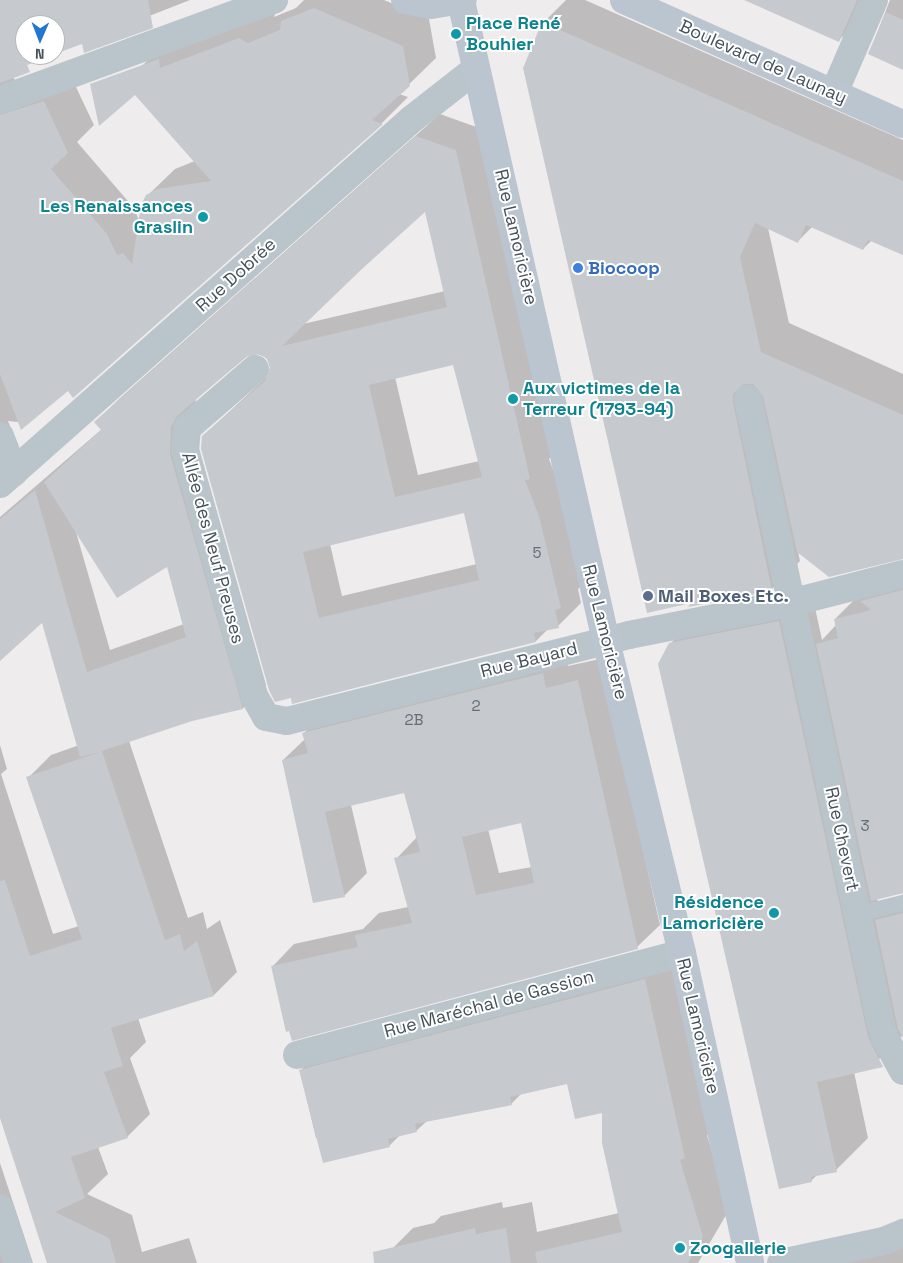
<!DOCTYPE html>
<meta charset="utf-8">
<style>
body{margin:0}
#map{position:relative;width:903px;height:1263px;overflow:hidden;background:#eeecec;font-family:"Space Grotesk",sans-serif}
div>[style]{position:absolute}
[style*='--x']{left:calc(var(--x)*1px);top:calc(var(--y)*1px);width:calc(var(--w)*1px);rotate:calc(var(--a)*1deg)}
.shadow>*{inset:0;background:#0003}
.building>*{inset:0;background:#c6c9ce}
.lane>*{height:16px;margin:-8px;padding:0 8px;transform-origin:8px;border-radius:8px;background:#bac4cb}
.street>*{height:28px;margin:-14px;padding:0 14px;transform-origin:14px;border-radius:14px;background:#bac4cb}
.secondary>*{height:28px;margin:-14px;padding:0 14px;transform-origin:14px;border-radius:14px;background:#bac5cf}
.dots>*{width:14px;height:14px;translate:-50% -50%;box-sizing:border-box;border:2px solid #fff;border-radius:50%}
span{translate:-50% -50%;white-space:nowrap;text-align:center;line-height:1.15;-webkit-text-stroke:4px #fff;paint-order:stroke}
.number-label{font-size:15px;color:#656e76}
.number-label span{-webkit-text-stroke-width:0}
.culture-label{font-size:18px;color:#0d838f;font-weight:700}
.left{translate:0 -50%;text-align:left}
.right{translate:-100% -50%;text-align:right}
.street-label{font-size:18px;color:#455058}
.shop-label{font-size:18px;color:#366cbe;font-weight:700}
.service-label{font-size:18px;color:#4e5e75;font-weight:700}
.north{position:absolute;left:15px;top:15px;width:50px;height:50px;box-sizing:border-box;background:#fff;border:1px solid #b5b9bc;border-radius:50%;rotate:181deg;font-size:14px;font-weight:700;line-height:20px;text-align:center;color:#455058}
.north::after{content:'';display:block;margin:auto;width:18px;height:22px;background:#2277d2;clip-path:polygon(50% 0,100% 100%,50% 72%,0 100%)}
</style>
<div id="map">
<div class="shadow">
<i style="clip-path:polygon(0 0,190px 0,55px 53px,55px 25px,25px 25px,25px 55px,51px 55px,11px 71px,17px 86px,75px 85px,94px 125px,77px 142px,133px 207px,140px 222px,147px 196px,175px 169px,195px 161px,126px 82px,152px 56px,277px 8px,274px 17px,296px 8px,304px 0,384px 0,429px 19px,436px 58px,399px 94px,408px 97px,382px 123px,74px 396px,68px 390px,28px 423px,8px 421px,12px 431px,0 454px)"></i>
<i style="clip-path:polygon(566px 0,585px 0,903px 140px,903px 255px,872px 240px,863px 249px,813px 226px,798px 241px,768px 228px,789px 323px,903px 374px,903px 558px,798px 552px,800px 561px,771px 590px,693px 601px,524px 68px,543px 23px)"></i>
<i style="clip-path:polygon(748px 0,867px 0,858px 21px,839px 40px)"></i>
<i style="clip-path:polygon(890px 0,903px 0,903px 69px,869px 54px)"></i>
<i style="clip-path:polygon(evenodd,440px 114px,479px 128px,553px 455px,549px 459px,562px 493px,583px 584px,578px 589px,581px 603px,558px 626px,548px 629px,536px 641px,293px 702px,203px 436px,271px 373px,268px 358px,252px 352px,196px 399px,192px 425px,266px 685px,243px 708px,190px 721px,68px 709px,43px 621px,0 659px,0 517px,102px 429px,96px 422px,119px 399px,440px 114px,426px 210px,445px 291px,303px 324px,362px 267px,426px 210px,440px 114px,454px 363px,479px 461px,418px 475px,395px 377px,454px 363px,440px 114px,465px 511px,477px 564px,342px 596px,330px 544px,465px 511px,440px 114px,76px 532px,168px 565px,184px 624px,110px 650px,76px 532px)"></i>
<i style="clip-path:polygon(903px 570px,903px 893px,877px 898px,881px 916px,903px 894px,903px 1035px,869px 1069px,854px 1072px,868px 1138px,836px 1170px,818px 1174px,811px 1181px,670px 644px,703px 611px,811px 589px,822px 640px,836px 625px,835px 619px,862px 592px)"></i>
<i style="clip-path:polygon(evenodd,565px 651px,568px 666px,600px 659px,660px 925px,637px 947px,272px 967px,294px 944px,363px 929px,379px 913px,408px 907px,396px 859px,417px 837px,405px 791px,351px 805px,367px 873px,344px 896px,283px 760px,305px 739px,303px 734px,326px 711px,565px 651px,522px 822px,532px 867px,499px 873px,488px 829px,522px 822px)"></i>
<i style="clip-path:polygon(125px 729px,188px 918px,203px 912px,207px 929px,220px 920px,237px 972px,214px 995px,138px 1018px,146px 1042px,130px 1058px,150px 1114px,127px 1137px,98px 1147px,108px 1174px,87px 1194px,132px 1215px,142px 1252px,189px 1238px,197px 1263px,48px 1263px,0 1116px,0 745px,7px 769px,1px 774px,53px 934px,79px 926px,28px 778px,51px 755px)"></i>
<i style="clip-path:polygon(671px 953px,711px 1131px,707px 1135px,729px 1210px,698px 1263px,388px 1263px,386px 1255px,413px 1228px,434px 1223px,441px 1216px,502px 1202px,503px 1208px,532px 1202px,537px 1232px,619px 1213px,603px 1111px,568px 1083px,522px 1093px,511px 1104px,427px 1121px,416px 1131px,400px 1135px,389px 1146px,316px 1138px,300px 1071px,327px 1044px)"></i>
<i style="clip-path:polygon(0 1163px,33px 1263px,0 1263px)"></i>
<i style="clip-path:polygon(903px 1237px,903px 1263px,833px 1263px)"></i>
</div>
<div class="building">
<i style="clip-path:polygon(0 0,148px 0,153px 28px,84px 53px,82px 44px,55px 54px,55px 25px,25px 25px,25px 55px,52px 55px,27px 65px,30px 72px,0 83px)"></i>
<i style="clip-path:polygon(744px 0,857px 0,839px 42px)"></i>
<i style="clip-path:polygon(314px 8px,403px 46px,410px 86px,372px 120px,383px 124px,73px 398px,68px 391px,21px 430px,0 374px,0 115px,44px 101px,68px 153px,51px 169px,107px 234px,117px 255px,123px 253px,132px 264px,141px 205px,146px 195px,157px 189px,211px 181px,135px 95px,99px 126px,90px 84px,159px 59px,160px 68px,239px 38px,248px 43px,280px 30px,281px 21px)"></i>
<i style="clip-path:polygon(886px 12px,903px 20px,903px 70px,868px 54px)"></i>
<i style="clip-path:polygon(542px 22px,903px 181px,903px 255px,868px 240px,863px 250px,806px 225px,798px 243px,755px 223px,740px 257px,761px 352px,903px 415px,903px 559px,829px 577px,797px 552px,763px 396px,753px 384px,744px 384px,733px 394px,733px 402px,772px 591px,688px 607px,691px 603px,647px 613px,523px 68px)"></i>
<i style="clip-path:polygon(evenodd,416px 136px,456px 150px,530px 479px,525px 480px,539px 516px,561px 608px,555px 610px,559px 628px,534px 633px,536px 642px,292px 704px,291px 698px,275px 702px,269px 690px,201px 449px,202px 436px,266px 380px,270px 367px,267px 359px,260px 354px,245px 357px,177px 416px,171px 427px,170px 454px,243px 709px,192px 721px,102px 751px,165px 940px,180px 934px,184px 951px,197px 941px,214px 996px,111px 1028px,123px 1066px,104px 1072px,128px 1138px,71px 1157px,85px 1198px,55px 1212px,109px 1238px,116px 1263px,47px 1263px,0 1118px,0 881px,5px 880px,30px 956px,82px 939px,26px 777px,100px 752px,80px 757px,42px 623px,0 661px,0 519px,35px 490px,87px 672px,186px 637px,167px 567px,117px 598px,44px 482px,101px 430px,94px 422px,416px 136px,425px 212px,447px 307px,282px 346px,363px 268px,425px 212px,416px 136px,453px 365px,482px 477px,395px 497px,369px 385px,453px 365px,416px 136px,464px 513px,479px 580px,319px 618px,303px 552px,464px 513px)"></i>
<i style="clip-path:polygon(903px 590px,903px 893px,871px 901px,816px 644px,838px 638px,834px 619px,871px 610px,860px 601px)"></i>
<i style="clip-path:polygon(779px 621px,868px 1037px,883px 1067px,817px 1082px,837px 1172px,811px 1177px,812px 1182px,779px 1189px,658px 664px,669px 643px)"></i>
<i style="clip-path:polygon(evenodd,543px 673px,546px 688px,578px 680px,638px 949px,292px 1041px,289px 1031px,286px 1032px,271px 966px,358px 947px,355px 935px,412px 923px,394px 858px,420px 852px,404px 793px,325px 812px,345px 897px,313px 903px,282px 760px,308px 753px,302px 733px,543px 673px,521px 823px,534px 883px,476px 895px,462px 837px,521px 823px)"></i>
<i style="clip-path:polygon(903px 913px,903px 1038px,898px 1029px,875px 920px)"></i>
<i style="clip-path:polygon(645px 979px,685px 1158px,680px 1160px,703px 1237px,688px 1263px,537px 1263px,535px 1252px,622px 1232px,602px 1143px,602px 1113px,575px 1119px,567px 1084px,510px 1097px,512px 1105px,415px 1124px,417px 1132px,388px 1139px,390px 1147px,323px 1163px,299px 1070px)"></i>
<i style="clip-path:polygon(475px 1228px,476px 1234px,506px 1228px,511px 1263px,374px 1263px,373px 1252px)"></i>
</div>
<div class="lane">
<i style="--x:858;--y:914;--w:46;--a:-13.7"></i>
</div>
<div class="street">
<i style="--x:834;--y:93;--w:101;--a:-66.7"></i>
<i style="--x:0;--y:100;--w:292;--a:-20.1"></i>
<i style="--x:255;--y:369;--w:90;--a:139.1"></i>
<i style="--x:187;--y:428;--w:22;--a:95"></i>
<i style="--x:185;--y:450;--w:255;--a:74.3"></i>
<i style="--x:254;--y:696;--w:24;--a:60"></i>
<i style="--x:266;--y:717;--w:21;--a:11"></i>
<i style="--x:287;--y:721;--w:353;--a:-14.1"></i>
<i style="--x:629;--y:635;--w:164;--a:-11.2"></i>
<i style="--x:790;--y:603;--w:117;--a:-14.4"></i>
<i style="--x:748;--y:399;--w:649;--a:78"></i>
<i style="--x:883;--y:1034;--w:42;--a:61.6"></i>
<i style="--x:0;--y:436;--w:39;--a:69"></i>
<i style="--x:0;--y:484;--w:550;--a:-41.54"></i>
<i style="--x:412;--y:119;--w:81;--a:-38"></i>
<i style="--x:297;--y:1055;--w:398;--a:-14.8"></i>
<i style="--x:0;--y:1208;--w:58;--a:71.9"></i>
<i style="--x:781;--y:1263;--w:105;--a:-12.1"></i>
<i style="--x:884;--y:1241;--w:21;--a:-23"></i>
</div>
<div class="secondary">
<i style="--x:405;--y:0;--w:26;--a:11"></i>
<i style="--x:431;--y:5;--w:32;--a:-9"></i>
<i style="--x:624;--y:0;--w:305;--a:24"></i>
<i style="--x:461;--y:1;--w:656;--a:77.23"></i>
<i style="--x:606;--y:641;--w:321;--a:76.3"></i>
<i style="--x:682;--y:953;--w:317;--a:77.6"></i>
</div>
<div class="dots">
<i style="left:456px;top:34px;background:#0f9aa8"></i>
<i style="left:203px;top:217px;background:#0f9aa8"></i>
<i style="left:578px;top:268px;background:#3f7fe0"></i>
<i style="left:513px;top:399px;background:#0f9aa8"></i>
<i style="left:648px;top:596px;background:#5c6f8a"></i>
<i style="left:774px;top:913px;background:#0f9aa8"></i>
<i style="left:680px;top:1248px;background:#0f9aa8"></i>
</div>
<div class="number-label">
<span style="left:537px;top:553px">5</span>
<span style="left:476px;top:706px">2</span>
<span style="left:414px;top:720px">2B</span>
<span style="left:865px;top:826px">3</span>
</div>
<div class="culture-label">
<span class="left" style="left:466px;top:34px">Place René<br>Bouhier</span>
<span class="right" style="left:193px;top:217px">Les Renaissances<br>Graslin</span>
<span class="left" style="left:523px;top:399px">Aux victimes de la<br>Terreur (1793-94)</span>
<span class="right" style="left:764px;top:913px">Résidence<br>Lamoricière</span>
<span class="left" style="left:690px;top:1248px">Zoogallerie</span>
</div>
<div class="street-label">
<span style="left:763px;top:62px;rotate:24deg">Boulevard de Launay</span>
<span style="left:516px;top:237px;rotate:77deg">Rue Lamoricière</span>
<span style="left:236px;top:275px;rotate:-42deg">Rue Dobrée</span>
<span style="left:213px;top:548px;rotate:75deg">Allée des Neuf Preuses</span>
<span style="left:605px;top:632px;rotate:76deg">Rue Lamoricière</span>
<span style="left:529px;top:660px;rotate:-14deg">Rue Bayard</span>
<span style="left:842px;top:839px;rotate:78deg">Rue Chevert</span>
<span style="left:489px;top:1004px;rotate:-15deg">Rue Maréchal de Gassion</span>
<span style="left:698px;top:1026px;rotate:77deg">Rue Lamoricière</span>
</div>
<div class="shop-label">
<span class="left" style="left:588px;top:268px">Biocoop</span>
</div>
<div class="service-label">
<span class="left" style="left:658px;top:596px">Mail Boxes Etc.</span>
</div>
<div class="north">N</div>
</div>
